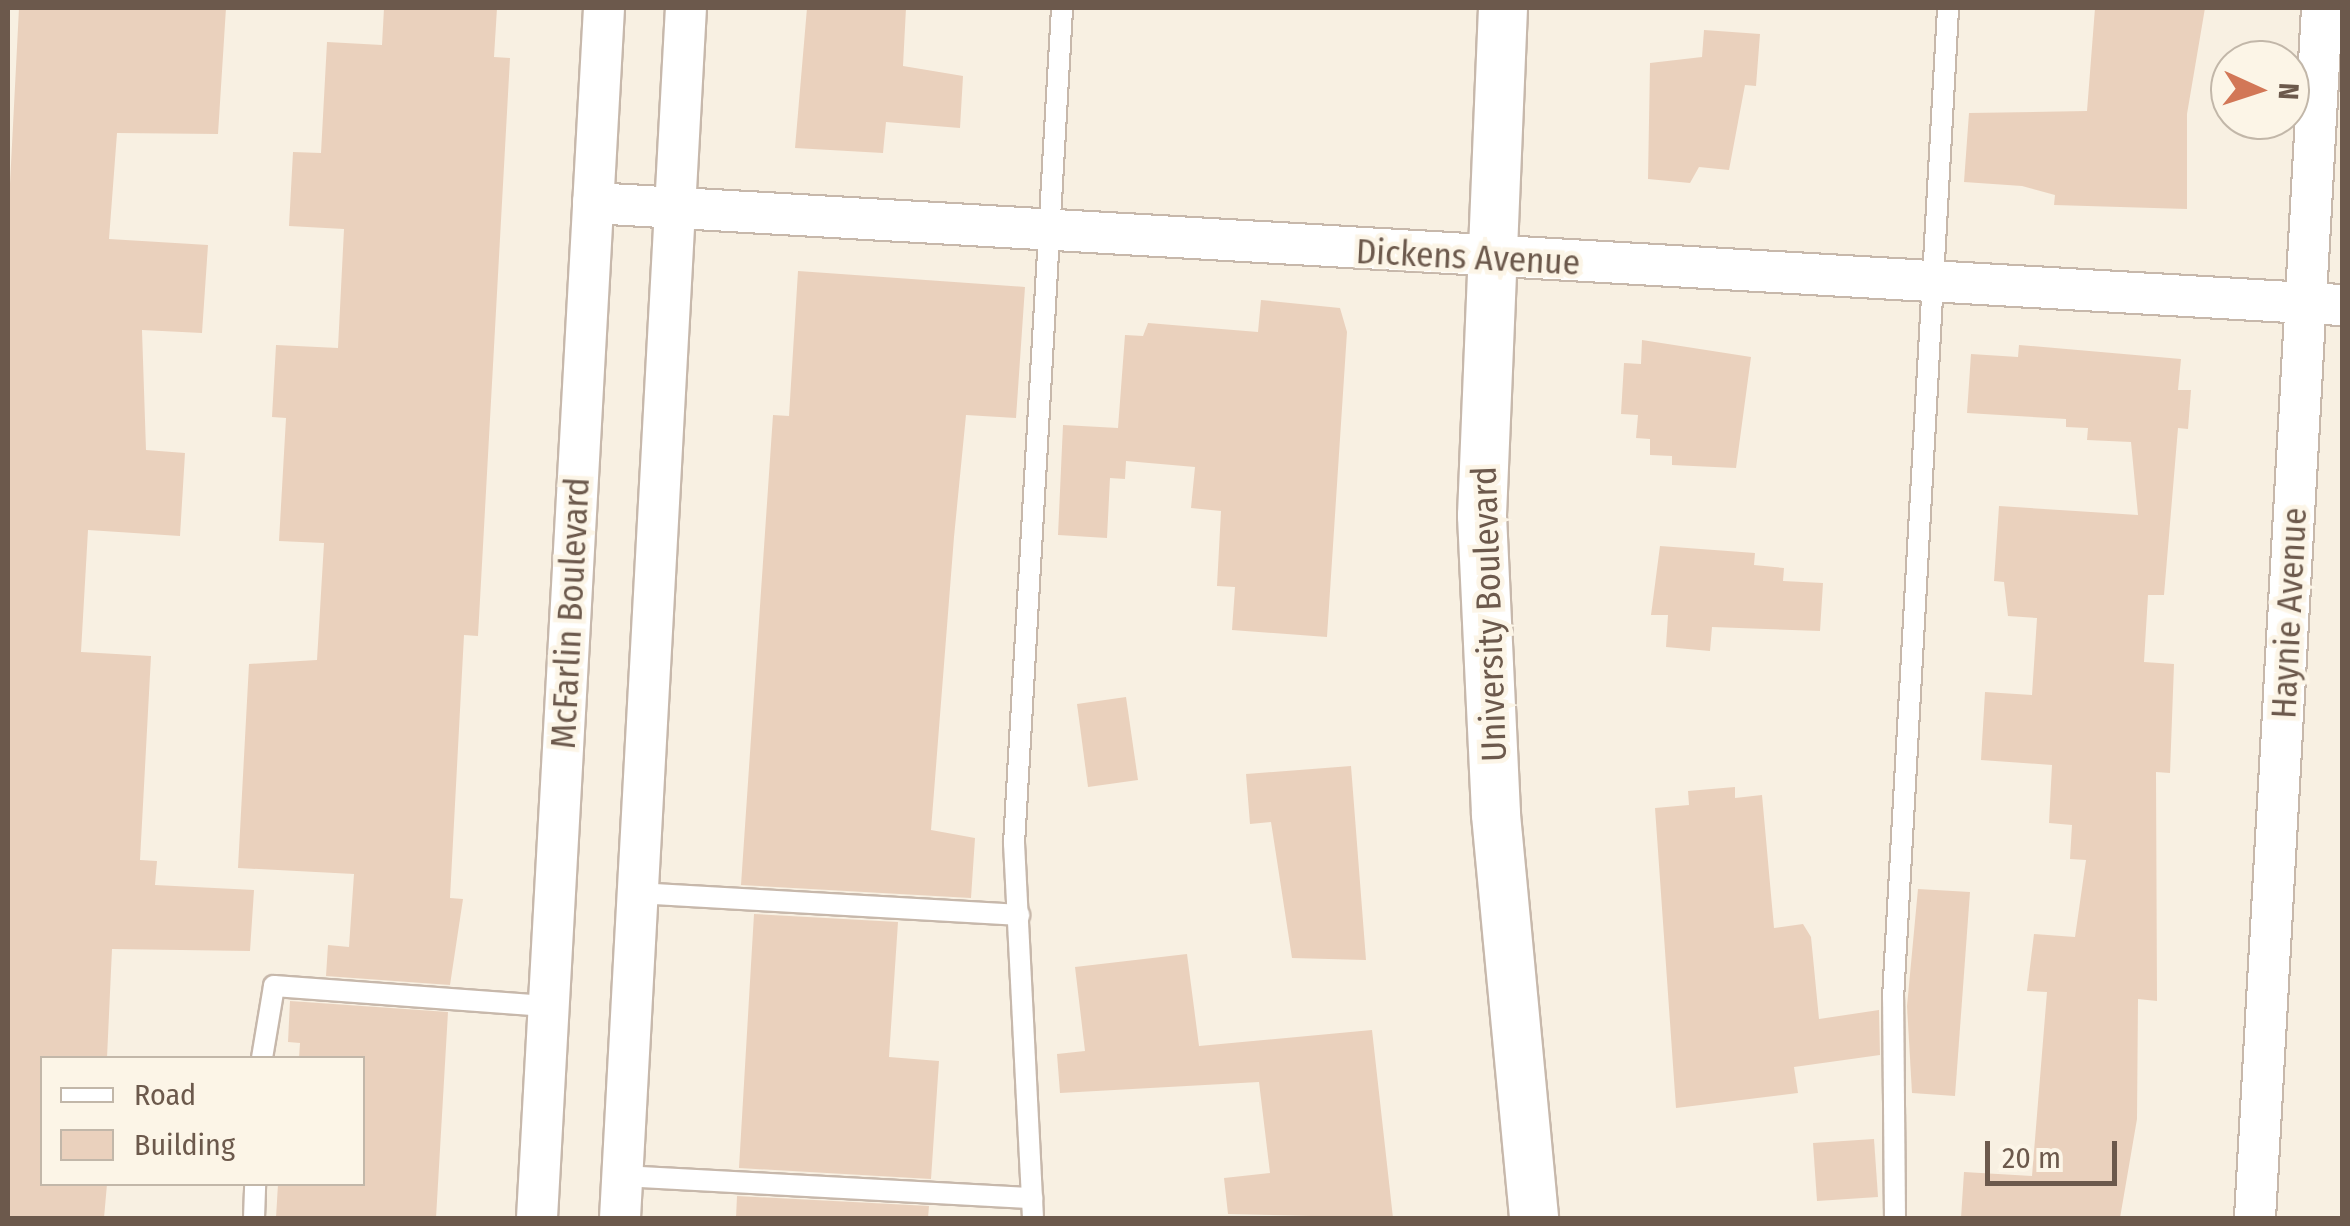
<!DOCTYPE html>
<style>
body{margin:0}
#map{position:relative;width:2350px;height:1226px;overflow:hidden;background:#f8f0e2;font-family:"Fira Sans Condensed",sans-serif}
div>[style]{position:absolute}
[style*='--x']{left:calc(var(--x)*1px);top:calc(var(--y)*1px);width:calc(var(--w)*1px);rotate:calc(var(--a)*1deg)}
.building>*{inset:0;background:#ead1bd}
.roads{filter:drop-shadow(2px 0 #c7b8ab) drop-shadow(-2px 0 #c7b8ab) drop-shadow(0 2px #c7b8ab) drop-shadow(0 -2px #c7b8ab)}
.service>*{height:20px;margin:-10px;padding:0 10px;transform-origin:10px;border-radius:10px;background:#fff}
.minor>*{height:40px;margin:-20px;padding:0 20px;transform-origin:20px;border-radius:20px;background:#fff}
.tertiary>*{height:48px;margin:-24px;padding:0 24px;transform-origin:24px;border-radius:24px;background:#fff}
span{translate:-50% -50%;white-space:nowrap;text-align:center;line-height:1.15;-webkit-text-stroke:9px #fcf5e7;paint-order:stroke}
.street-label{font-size:35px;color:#6c594c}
.frame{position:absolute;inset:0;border:10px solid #6c594c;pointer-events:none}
.legend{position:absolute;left:40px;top:1056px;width:325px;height:130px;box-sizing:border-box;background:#fcf5e7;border:2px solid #c2b7a9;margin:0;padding:12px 18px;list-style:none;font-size:30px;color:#6c594c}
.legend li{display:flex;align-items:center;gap:20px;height:50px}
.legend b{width:50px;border:2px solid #c2b7a9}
.north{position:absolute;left:2210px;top:40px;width:100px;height:100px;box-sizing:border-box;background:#fcf5e7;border:2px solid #c2b7a9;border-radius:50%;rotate:93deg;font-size:28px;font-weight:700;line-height:40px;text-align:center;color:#6c594c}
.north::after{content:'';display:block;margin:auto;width:35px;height:45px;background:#d27757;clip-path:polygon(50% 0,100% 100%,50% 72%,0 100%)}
.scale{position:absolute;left:1985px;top:1141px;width:132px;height:45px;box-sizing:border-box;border:5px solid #6c594c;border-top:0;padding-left:12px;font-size:30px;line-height:35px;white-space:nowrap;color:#6c594c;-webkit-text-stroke:8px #fcf5e7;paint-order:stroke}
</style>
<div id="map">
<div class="building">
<i style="clip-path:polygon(19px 8px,226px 8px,218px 134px,117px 133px,109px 239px,208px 245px,202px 333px,142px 330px,146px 450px,185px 453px,180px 536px,88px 530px,81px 652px,151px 656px,140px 860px,157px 861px,155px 885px,254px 890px,250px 951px,112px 949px,107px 1058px,42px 1058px,42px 1184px,107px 1184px,104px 1218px,8px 1218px,8px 223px)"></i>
<i style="clip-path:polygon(384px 8px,497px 8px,494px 57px,510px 58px,478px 636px,464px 635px,450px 898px,463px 899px,450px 985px,326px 976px,328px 945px,349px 947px,354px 874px,238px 868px,249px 664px,317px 660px,324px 543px,279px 541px,286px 418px,272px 417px,276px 345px,338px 348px,344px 229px,289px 226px,293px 152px,321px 153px,327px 42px,382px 45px)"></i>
<i style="clip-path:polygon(807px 8px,906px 8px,903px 66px,963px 76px,960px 128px,886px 122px,883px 153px,795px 148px)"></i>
<i style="clip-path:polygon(2095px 8px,2205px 8px,2187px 114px,2187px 209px,2054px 205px,2055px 195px,2022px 186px,1964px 182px,1969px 113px,2087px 111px)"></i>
<i style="clip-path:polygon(1704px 30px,1760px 34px,1756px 86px,1745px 85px,1729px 170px,1699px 167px,1690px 183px,1648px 179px,1650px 63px,1702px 57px)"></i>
<i style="clip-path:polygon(798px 271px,1025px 287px,1016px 418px,966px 415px,954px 537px,931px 830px,975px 838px,971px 898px,741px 885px,773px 415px,789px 416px)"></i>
<i style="clip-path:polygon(1261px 300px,1340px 308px,1347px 332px,1327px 637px,1232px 630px,1235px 587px,1217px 586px,1221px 511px,1191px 508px,1195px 467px,1126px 461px,1125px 479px,1110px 478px,1107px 538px,1058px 535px,1063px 425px,1118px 428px,1125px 335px,1143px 336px,1148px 323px,1258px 332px)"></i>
<i style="clip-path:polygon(1642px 340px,1751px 357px,1736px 468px,1672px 465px,1672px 456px,1650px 455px,1650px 439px,1636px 438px,1638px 415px,1621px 414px,1624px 363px,1641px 364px)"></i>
<i style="clip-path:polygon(2019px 345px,2181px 359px,2178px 390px,2191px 390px,2188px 429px,2178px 428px,2164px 595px,2148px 595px,2144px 662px,2174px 664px,2170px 773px,2156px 772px,2157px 1001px,2138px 999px,2137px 1119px,2120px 1218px,1961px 1218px,1964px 1172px,2032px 1176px,2047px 992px,2027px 991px,2034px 934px,2075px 937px,2086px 860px,2070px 859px,2072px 825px,2049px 823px,2052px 765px,1981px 760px,1985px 692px,2032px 695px,2037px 618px,2008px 616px,2004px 582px,1994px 581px,1999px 506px,2138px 515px,2131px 442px,2087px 440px,2088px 428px,2066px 427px,2066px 419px,1967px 413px,1971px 354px,2018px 357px)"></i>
<i style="clip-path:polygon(1660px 546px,1755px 553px,1754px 565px,1784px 568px,1783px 581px,1823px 583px,1820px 631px,1712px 627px,1710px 651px,1666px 647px,1668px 615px,1651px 615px)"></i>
<i style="clip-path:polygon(1126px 697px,1138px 780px,1088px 787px,1077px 704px)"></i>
<i style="clip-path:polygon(1351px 766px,1366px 960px,1292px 958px,1271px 822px,1250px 824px,1246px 774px)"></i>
<i style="clip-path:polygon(1735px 787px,1735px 798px,1762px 795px,1774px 928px,1803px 924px,1811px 937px,1819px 1019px,1879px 1010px,1880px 1055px,1794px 1067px,1798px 1093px,1676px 1108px,1655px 808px,1689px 805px,1688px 791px)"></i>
<i style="clip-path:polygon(1918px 889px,1970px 892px,1955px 1096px,1912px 1093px,1907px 1006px)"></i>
<i style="clip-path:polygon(754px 914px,898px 922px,889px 1057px,939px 1061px,931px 1179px,739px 1168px)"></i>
<i style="clip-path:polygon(1187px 954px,1199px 1046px,1372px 1030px,1393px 1218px,1228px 1214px,1224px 1178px,1270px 1173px,1259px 1082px,1060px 1093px,1057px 1054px,1085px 1051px,1075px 967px)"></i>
<i style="clip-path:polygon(290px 1001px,448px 1012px,436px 1218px,276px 1218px,278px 1184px,362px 1184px,362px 1058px,299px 1058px,300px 1043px,288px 1042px)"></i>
<i style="clip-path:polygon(1874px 1139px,1878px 1197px,1817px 1201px,1813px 1143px)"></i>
<i style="clip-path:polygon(737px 1196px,929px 1206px,928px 1218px,736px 1218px)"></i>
</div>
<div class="roads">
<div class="service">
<i style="--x:638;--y:893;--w:382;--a:3.3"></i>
<i style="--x:262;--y:1058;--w:73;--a:-80.5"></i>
<i style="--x:274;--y:986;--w:276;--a:4.2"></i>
<i style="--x:623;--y:1176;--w:410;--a:3.1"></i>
<i style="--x:254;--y:1218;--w:34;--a:-88"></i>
<i style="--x:1033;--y:1218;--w:374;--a:-92.9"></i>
<i style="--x:1014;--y:844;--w:837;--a:-86.71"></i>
<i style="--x:1895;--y:1218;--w:219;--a:-90.5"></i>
<i style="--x:1893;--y:999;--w:993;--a:-86.82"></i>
</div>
<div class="minor">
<i style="--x:593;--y:203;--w:1752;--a:3.34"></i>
<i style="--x:537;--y:1218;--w:1212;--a:-86.83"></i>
<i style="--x:620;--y:1218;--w:1212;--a:-86.88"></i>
<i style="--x:2255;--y:1218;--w:1212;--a:-86.83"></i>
</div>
<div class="tertiary">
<i style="--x:1503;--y:8;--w:508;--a:92.37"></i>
<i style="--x:1482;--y:516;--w:299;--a:87.3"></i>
<i style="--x:1496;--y:815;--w:405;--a:84.6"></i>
</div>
</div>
<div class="street-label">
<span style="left:1468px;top:257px;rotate:3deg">Dickens Avenue</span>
<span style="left:570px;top:613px;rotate:-87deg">McFarlin Boulevard</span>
<span style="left:2289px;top:613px;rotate:-87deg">Haynie Avenue</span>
<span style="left:1489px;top:614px;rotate:-92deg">University Boulevard</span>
</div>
<div class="frame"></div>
<ul class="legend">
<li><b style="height:12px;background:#fff"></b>Road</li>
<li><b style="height:28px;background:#ead1bd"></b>Building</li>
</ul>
<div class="north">N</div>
<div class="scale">20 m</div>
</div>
